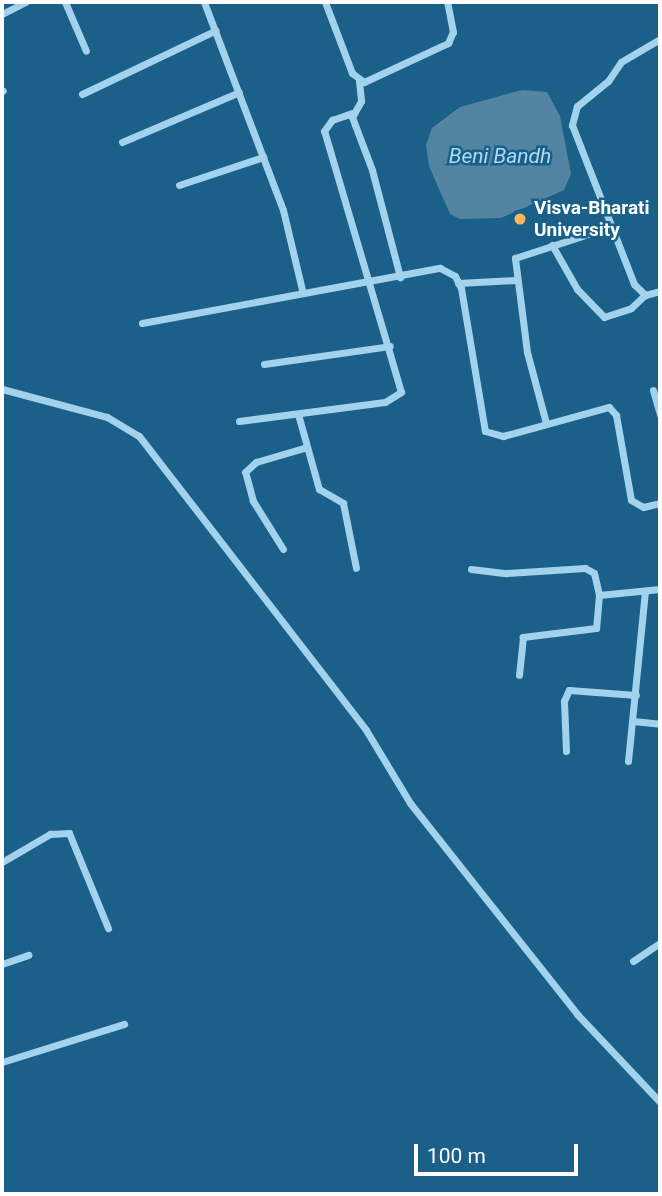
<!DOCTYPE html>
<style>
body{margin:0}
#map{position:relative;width:662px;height:1196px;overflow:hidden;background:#1a6089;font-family:Roboto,sans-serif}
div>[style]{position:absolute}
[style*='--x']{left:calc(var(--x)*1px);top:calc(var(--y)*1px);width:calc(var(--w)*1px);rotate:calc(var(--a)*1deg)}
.water>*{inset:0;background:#5385a2}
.minor>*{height:7px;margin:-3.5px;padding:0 3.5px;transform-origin:3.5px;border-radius:3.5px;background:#a3d2ed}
.dots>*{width:19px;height:19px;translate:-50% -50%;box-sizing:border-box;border:4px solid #1a6089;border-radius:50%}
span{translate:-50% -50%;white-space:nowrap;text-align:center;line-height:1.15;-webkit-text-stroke:5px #1a6089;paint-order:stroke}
.poi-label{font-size:19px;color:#fff;font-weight:700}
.left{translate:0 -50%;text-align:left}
.water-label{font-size:21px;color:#aedcf4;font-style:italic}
.frame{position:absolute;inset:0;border:4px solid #fff;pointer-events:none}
.scale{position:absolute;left:414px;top:1144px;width:164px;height:32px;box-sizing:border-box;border:4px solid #fff;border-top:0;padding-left:9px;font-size:21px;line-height:24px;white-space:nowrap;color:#fff;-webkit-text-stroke:5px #1a6089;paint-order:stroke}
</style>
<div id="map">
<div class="water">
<i style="clip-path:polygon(522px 90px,547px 92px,560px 116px,571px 174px,564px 190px,501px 218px,460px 219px,450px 214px,429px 166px,426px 145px,432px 128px,460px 107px)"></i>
</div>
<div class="minor">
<i style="--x:65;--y:2;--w:53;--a:66.8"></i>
<i style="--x:204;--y:2;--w:222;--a:69.2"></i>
<i style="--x:283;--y:210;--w:82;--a:76.6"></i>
<i style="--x:325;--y:2;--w:76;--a:69.2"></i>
<i style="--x:352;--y:73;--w:15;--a:37"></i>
<i style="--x:364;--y:82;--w:93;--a:-24.9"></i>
<i style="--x:448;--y:43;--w:12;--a:-66"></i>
<i style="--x:453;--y:32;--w:31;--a:-101"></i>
<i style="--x:2;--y:14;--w:27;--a:-27"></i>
<i style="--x:660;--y:39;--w:45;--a:149.5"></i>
<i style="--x:621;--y:62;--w:23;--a:124"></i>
<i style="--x:608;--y:81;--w:40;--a:141"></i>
<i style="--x:577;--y:106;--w:20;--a:105"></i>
<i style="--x:572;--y:125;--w:171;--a:68.7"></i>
<i style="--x:634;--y:284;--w:16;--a:45"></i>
<i style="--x:645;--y:295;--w:16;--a:-15"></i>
<i style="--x:359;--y:81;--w:20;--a:84"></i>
<i style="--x:361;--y:101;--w:18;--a:119"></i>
<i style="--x:352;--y:117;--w:57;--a:69.3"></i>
<i style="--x:372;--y:170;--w:111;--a:75.3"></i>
<i style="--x:2;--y:90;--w:1;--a:45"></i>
<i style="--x:82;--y:94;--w:148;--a:-25.5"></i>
<i style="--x:122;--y:142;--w:127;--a:-23.1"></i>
<i style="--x:179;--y:185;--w:89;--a:-18.4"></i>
<i style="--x:552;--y:245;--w:51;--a:60.4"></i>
<i style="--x:577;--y:289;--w:39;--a:46"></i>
<i style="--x:604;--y:317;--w:28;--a:-18"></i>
<i style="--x:631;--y:308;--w:19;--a:-43"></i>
<i style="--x:458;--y:283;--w:58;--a:-3"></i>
<i style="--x:142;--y:323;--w:303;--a:-10.5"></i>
<i style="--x:440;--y:268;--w:17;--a:28"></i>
<i style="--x:455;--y:276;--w:13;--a:63"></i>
<i style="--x:461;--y:288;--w:145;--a:80.5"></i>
<i style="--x:485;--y:431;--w:19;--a:16"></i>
<i style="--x:503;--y:436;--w:110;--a:-15.3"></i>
<i style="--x:609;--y:407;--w:11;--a:49"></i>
<i style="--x:616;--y:415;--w:86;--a:80"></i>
<i style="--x:631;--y:500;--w:14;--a:30"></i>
<i style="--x:643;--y:507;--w:17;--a:-13"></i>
<i style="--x:264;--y:364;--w:127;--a:-8.1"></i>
<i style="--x:2;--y:389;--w:109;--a:14.9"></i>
<i style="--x:107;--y:417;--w:37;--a:31"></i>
<i style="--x:139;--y:436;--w:371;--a:52.3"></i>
<i style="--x:366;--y:730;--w:85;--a:58.9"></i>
<i style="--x:410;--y:803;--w:269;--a:51.6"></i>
<i style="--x:577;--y:1014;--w:121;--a:46.7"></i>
<i style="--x:653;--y:390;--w:26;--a:74"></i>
<i style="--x:298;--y:414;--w:78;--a:74.4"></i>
<i style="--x:319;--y:489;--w:28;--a:30"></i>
<i style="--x:343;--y:503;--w:66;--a:78.7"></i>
<i style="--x:239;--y:421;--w:147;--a:-7.4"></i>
<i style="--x:385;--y:402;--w:19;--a:-32"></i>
<i style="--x:401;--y:392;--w:272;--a:-106.4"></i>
<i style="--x:324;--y:131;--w:14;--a:-54"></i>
<i style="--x:332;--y:120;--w:21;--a:-19"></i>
<i style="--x:546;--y:423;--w:73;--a:-105"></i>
<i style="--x:527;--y:352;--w:95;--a:-97.3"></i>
<i style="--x:515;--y:258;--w:103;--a:-18.1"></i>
<i style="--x:283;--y:549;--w:57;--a:-122"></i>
<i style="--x:253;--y:501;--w:30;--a:-105"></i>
<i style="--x:245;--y:472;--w:15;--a:-42"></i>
<i style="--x:256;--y:462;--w:53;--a:-16.4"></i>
<i style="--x:471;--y:569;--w:35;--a:7"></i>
<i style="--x:506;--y:573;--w:79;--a:-3.6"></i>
<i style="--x:585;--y:568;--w:10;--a:29"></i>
<i style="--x:594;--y:573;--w:23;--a:77"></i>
<i style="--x:599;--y:595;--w:33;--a:95"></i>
<i style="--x:596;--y:628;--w:74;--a:173"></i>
<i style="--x:523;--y:637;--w:38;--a:96"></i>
<i style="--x:599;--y:595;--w:61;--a:-5.6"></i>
<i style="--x:633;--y:721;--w:27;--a:6"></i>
<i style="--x:566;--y:751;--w:50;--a:-92.3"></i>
<i style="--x:564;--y:701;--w:12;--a:-66"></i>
<i style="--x:569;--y:690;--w:67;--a:4.3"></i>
<i style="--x:628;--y:761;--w:171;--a:-84.3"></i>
<i style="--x:2;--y:862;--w:56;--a:-30.3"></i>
<i style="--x:50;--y:834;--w:19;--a:-3"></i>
<i style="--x:69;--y:833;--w:103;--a:67.7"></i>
<i style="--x:633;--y:961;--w:32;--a:-34"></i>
<i style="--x:2;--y:964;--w:28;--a:-19"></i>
<i style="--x:2;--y:1062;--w:128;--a:-17.3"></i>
</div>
<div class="dots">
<i style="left:520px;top:219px;background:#ffb25f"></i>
</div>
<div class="poi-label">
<span class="left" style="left:534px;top:219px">Visva-Bharati<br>University</span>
</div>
<div class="water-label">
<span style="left:500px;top:156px">Beni Bandh</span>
</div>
<div class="frame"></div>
<div class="scale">100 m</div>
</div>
